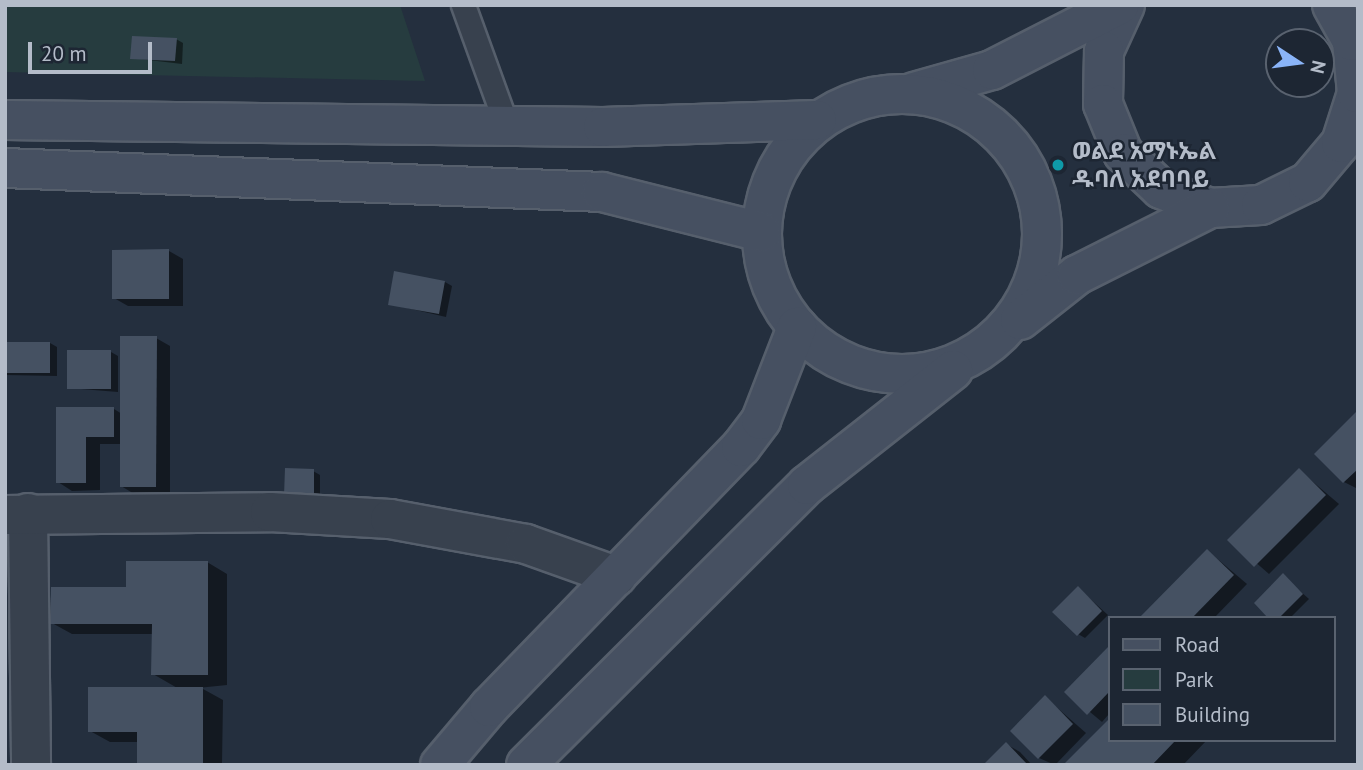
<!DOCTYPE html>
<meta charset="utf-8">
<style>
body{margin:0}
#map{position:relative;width:1363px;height:770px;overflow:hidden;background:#242f3e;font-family:"PT Sans","Noto Sans Ethiopic",sans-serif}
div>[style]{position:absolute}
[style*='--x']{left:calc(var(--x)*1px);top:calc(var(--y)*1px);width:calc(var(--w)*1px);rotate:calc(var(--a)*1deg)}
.green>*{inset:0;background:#263c3f}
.shadow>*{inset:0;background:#0007}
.building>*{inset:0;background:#455162}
.roads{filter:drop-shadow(2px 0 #565f6c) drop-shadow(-2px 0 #565f6c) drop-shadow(0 2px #565f6c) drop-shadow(0 -2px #565f6c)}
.lane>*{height:23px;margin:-11.5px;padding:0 11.5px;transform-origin:11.5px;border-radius:11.5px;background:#38414e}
.street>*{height:38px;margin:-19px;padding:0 19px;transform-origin:19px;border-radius:19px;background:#38414e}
.secondary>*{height:38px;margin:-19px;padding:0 19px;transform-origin:19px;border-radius:19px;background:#465061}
.secondary>.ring{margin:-19px;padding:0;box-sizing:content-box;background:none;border:38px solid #465061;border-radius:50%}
.dots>*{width:19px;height:19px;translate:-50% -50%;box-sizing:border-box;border:4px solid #1d2633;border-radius:50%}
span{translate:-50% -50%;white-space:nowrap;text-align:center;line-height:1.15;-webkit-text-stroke:5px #1d2633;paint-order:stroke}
.poi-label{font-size:24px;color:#b4bcc9;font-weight:700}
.left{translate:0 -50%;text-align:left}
.frame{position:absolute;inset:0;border:7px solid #b4bcc9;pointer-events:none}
.legend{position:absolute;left:1108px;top:616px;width:228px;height:126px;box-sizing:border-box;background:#1d2633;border:2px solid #59626f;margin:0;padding:9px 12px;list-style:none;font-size:21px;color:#b4bcc9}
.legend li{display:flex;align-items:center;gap:14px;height:35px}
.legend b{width:35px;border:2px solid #59626f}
.north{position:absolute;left:1265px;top:28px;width:70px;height:70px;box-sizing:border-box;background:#1d2633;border:2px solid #59626f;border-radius:50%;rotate:103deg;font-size:19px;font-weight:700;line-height:28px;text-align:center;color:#b4bcc9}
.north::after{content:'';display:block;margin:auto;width:24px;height:32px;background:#8ab4f8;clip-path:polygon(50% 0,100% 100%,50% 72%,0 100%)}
.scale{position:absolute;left:28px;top:42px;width:124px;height:32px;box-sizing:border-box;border:4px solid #b4bcc9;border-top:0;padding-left:9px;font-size:21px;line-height:24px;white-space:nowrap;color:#b4bcc9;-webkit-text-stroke:5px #1d2633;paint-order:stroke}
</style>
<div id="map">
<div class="green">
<i style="clip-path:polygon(5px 5px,400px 5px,425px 81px,5px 72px)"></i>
</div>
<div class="shadow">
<i style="clip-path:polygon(176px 39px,183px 43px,182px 64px,132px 58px)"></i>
<i style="clip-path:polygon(169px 251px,183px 259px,183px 306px,128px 306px,114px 298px)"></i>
<i style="clip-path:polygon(445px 282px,452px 286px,446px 317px,390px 304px)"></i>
<i style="clip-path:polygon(156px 338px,170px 346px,170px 495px,136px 495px,121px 486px,122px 444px,100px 444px,100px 490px,72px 491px,58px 482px,58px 409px,114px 409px,122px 414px)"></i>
<i style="clip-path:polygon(50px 343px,57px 347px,57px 376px,5px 375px,5px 344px)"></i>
<i style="clip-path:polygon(111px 352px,118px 356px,118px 392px,69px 388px)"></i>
<i style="clip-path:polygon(1358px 412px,1358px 489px,1344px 482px)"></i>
<i style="clip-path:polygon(1299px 470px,1339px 504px,1269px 574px,1230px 540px)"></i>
<i style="clip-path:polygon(313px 471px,320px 475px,320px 499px,293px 499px)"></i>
<i style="clip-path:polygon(1208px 551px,1247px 584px,1214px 618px,1142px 618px)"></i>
<i style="clip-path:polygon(207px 562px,227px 574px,227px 685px,188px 689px,203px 689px,223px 700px,222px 765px,139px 765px,139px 742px,110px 742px,90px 731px,179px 689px,153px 674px,153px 634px,72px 634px,52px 623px,127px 589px)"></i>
<i style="clip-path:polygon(1283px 576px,1309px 599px,1290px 618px,1271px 618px)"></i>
<i style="clip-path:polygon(1078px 588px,1108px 615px,1085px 638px,1078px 634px)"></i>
<i style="clip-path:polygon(1109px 649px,1109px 714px,1102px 722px,1066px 692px)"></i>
<i style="clip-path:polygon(1046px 698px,1086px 733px,1055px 765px,1039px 758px,1012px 731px)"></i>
<i style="clip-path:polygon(1109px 721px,1109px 740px,1207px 740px,1183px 765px,1066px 765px)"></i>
<i style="clip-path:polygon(1006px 744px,1020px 752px,1032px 765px,986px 765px)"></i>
</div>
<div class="building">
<i style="clip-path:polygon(132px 36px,177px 38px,175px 61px,130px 59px)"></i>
<i style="clip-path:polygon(169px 249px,169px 299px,112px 299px,112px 250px)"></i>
<i style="clip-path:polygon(394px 271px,445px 281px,439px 314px,388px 305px)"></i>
<i style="clip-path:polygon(120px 336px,157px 336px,156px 487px,120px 487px)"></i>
<i style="clip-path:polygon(5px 342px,50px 342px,50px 373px,5px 373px)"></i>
<i style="clip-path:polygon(67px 350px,111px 350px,111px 389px,67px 389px)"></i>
<i style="clip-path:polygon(56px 407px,114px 407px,114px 437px,86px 437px,86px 483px,56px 483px)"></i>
<i style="clip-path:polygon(1358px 410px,1358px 469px,1343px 483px,1314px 454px)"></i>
<i style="clip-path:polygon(285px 468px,314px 469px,314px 496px,284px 496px)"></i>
<i style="clip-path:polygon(1299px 468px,1326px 495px,1254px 567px,1227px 540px)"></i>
<i style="clip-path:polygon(1207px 549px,1234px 575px,1192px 618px,1139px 618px)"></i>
<i style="clip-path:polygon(126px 561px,208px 561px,208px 675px,151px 675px,152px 624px,50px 624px,51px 587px,126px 587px)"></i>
<i style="clip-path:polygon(1283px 573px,1303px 594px,1279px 618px,1268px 618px,1254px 603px)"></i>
<i style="clip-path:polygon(1078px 586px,1102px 611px,1077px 636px,1052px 612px)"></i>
<i style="clip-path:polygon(1109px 646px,1109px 692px,1087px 715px,1064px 692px)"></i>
<i style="clip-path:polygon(88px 687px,203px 687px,203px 765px,137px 765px,137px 732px,88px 732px)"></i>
<i style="clip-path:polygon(1045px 695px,1073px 724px,1038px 759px,1010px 731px)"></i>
<i style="clip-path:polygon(1109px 719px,1109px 740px,1176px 740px,1152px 765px,1063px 765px)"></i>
<i style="clip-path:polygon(1006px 742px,1028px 765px,983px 765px)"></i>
</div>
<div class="roads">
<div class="lane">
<i style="--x:463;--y:5;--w:127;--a:70.1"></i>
</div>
<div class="street">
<i style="--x:28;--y:513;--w:252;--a:89.3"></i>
<i style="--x:5;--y:515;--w:265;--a:-0.6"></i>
<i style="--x:270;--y:512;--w:120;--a:3.3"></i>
<i style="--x:390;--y:519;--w:138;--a:10.4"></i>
<i style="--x:526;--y:544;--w:96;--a:19.6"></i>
</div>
<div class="secondary">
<i style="--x:1125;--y:5;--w:51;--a:114.5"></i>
<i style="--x:1104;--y:51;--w:53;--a:91.1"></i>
<i style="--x:1103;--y:104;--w:53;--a:67.8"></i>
<i style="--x:1123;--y:153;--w:52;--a:43.5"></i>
<i style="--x:1161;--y:189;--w:53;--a:21.2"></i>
<i style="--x:1210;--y:208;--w:51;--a:-3.4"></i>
<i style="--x:1261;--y:205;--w:52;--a:-26.1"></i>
<i style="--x:1308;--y:182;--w:51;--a:-49.8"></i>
<i style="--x:1341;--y:143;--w:52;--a:-72.3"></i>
<i style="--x:1357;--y:93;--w:52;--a:-95.5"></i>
<i style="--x:1352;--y:41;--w:41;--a:-119.1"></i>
<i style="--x:914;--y:92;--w:81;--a:-15.8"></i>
<i style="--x:992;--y:70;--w:143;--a:-27.1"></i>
<i class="ring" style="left:762px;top:94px;width:242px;height:242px"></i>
<i style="--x:5;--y:120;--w:598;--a:0.67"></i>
<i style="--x:603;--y:127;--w:214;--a:-1.9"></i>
<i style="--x:5;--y:168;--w:597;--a:2.3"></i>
<i style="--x:602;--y:192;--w:164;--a:14.1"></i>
<i style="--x:1020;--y:320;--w:73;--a:-38.3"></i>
<i style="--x:1077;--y:275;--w:149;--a:-26.7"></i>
<i style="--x:440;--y:765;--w:76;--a:-49.8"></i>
<i style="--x:489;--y:707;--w:362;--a:-45.9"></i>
<i style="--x:741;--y:447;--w:34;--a:-53"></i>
<i style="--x:761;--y:420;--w:100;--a:-68.8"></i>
<i style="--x:526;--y:765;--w:397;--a:-44.9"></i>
<i style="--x:807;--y:485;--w:186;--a:-38.2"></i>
</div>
</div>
<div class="dots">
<i style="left:1058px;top:165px;background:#0f9aa8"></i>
</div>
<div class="poi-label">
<span class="left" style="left:1072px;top:165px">ወልደ አማኑኤል<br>ዱባለ አደባባይ</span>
</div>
<div class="frame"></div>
<ul class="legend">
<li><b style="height:9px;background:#465061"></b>Road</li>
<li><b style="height:19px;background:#263c3f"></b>Park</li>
<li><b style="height:19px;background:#455162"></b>Building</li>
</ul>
<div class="north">N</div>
<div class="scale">20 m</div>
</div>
